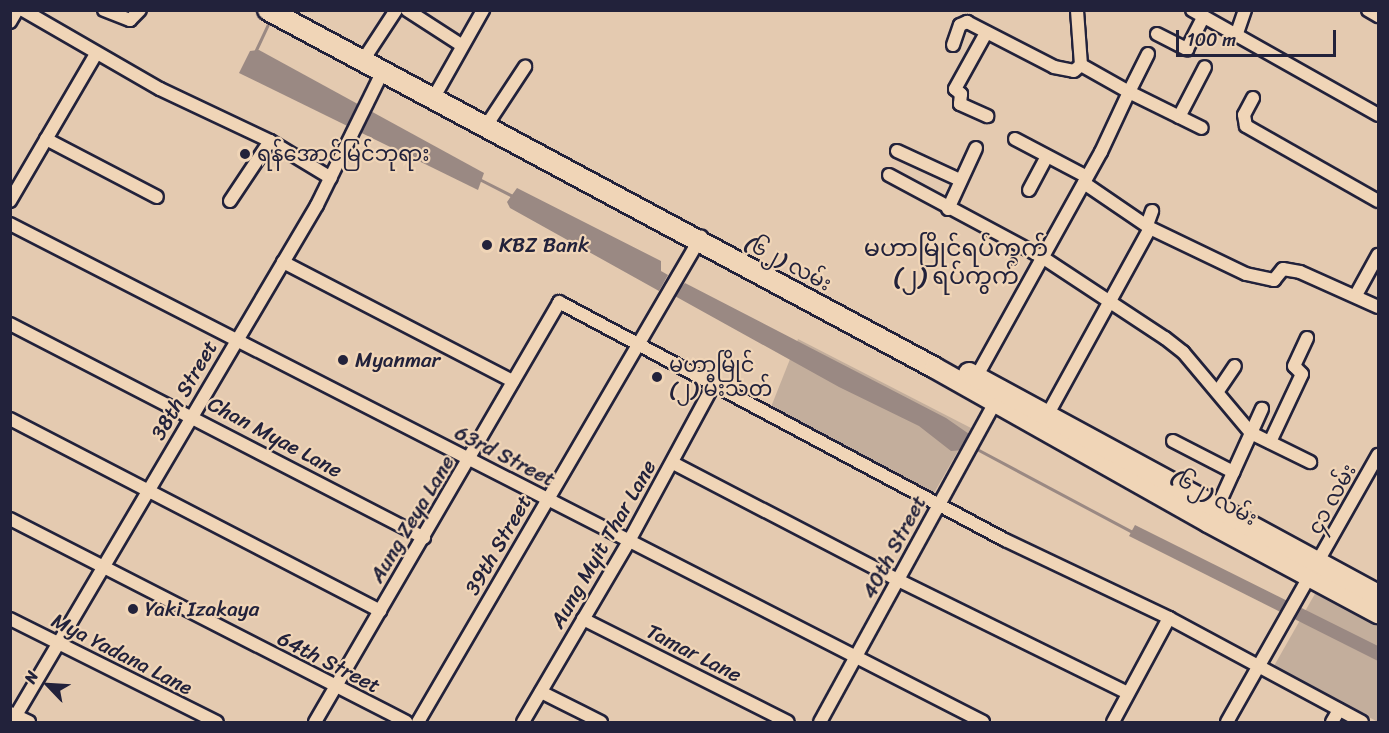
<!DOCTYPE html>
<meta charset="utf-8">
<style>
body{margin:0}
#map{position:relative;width:1389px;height:733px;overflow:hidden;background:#e4cab0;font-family:Sriracha,"Noto Sans Myanmar",sans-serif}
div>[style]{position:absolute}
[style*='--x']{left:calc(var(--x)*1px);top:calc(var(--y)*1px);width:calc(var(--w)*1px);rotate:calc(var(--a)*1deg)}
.green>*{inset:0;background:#c3ae9c}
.water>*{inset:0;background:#9a8983}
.stream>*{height:3px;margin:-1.5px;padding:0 1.5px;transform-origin:1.5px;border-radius:1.5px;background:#9a8983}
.roads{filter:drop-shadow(2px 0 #22223b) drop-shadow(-2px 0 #22223b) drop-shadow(0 2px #22223b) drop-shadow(0 -2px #22223b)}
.minor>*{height:12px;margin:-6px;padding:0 6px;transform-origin:6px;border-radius:6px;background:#f0d5b7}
.primary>*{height:20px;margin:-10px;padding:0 10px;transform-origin:10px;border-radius:10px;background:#f0d5b7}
.dots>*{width:16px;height:16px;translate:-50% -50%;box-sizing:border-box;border:3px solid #f0d5b7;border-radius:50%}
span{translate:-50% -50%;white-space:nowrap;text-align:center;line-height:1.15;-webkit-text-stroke:4.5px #f0d5b7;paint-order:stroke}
.poi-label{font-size:21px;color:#22223b}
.left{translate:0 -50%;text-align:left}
.street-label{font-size:21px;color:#22223b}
.quarter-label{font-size:24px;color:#22223b}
.frame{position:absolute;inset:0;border:12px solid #22223b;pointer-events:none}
.north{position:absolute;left:18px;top:655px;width:60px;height:60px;-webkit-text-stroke:4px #f0d5b7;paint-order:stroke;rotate:295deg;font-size:16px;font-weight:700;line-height:24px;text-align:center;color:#22223b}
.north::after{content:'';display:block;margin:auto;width:21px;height:27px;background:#22223b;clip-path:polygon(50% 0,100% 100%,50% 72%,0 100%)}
.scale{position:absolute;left:1176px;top:30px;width:160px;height:27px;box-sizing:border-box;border:3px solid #22223b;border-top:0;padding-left:8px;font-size:18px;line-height:21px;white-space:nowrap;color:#22223b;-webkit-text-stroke:4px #f0d5b7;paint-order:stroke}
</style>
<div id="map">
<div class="green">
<i style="clip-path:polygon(798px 339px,971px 428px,934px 493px,771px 407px)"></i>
<i style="clip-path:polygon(1316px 592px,1378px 625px,1378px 722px,1274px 666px)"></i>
</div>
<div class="water">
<i style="clip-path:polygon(259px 50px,484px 173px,478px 190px,239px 73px,250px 51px)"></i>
<i style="clip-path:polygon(517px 188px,661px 261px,661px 271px,668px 275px,659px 291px,510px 208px,507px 202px)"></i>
<i style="clip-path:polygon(685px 283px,946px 418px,972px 436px,964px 450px,951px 451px,919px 426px,839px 387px,673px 295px)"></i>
<i style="clip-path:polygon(1135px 525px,1378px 646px,1378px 661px,1129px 536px)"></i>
</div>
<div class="stream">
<i style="--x:255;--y:52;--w:35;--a:-65"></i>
<i style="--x:481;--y:180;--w:35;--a:27"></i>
<i style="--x:973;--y:447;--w:183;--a:28.1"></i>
</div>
<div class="roads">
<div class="minor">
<i style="--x:23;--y:10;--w:158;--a:30"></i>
<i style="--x:160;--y:89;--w:122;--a:25.3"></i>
<i style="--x:270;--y:141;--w:71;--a:31.2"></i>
<i style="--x:104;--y:10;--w:28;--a:21"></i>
<i style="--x:130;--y:20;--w:14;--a:-45"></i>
<i style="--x:407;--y:10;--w:64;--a:32.9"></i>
<i style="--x:1192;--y:10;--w:214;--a:29.4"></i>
<i style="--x:1368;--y:10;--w:12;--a:31"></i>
<i style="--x:10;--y:22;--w:14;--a:-60"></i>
<i style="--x:986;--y:33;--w:64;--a:119"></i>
<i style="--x:955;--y:89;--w:8;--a:40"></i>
<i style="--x:961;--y:94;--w:10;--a:96"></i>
<i style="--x:960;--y:104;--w:30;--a:24"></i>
<i style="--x:1157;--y:34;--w:34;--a:27"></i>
<i style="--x:1187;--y:49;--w:36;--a:-63"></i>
<i style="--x:1236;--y:36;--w:28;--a:-71"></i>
<i style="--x:953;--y:45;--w:21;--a:-71"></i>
<i style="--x:960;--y:25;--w:8;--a:-23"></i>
<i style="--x:967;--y:22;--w:98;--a:27.3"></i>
<i style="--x:1054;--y:67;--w:20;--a:11"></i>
<i style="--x:1074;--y:71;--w:9;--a:-41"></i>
<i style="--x:1148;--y:54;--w:42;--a:116.6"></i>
<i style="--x:1129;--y:92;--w:81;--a:26.3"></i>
<i style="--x:362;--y:62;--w:62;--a:-56.8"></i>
<i style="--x:438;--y:90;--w:92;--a:-60.6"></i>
<i style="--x:1253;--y:98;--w:19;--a:118"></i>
<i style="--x:1244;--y:115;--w:11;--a:80"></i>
<i style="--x:1246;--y:126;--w:152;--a:29.6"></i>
<i style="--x:1179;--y:117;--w:56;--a:-62.5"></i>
<i style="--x:490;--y:120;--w:64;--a:-56.6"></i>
<i style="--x:46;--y:139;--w:125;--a:27.6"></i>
<i style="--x:1015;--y:139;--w:81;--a:27.8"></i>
<i style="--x:897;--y:151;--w:69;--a:24.7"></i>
<i style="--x:889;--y:175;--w:174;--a:28.2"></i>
<i style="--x:1042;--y:257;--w:147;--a:33.4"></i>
<i style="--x:1165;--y:338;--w:23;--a:38"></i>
<i style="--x:1183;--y:352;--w:106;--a:50"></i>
<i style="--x:1251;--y:433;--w:66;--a:26.2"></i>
<i style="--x:1084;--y:183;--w:80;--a:34.3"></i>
<i style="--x:1150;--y:228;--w:106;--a:25.6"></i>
<i style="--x:1246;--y:274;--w:29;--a:12"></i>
<i style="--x:1274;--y:280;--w:14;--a:-51"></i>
<i style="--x:1283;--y:269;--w:17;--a:10"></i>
<i style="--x:1300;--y:272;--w:85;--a:24.2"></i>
<i style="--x:1029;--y:190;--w:38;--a:-62"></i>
<i style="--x:10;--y:201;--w:170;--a:-59.7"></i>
<i style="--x:230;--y:201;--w:72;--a:-56.3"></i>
<i style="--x:948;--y:209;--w:67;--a:-65.3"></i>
<i style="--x:10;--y:224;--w:1093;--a:27.1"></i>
<i style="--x:1147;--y:225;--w:15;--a:-70"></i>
<i style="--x:283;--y:262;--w:259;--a:27.4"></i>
<i style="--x:1356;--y:295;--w:46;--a:-61.2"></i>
<i style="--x:10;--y:324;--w:466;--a:27.3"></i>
<i style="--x:974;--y:381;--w:262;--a:-61"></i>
<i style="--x:1101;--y:152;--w:66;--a:-65"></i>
<i style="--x:1129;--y:92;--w:55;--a:-150.6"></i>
<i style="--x:1081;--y:65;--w:55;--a:-94.2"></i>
<i style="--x:1218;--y:391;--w:30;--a:-56"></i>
<i style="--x:10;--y:419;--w:417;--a:27.4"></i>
<i style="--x:1044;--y:421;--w:220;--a:-61.2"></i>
<i style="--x:1173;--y:441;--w:68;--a:27.3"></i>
<i style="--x:1270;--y:442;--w:75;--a:-64.8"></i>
<i style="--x:1302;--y:374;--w:11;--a:-135"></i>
<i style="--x:1294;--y:366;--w:31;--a:-65"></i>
<i style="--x:673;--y:463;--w:254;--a:27.5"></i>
<i style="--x:898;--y:580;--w:256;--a:26.2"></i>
<i style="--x:1217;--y:508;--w:109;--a:-65.6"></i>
<i style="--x:10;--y:519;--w:445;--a:27.1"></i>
<i style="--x:10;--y:619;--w:231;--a:26.5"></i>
<i style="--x:583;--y:619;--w:229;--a:26.7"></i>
<i style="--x:541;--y:692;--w:67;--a:26.6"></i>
<i style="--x:10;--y:713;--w:21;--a:25"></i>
<i style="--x:12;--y:722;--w:600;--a:-59.46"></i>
<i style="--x:317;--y:205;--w:147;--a:-63.8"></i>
<i style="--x:315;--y:722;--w:486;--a:-59.8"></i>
<i style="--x:559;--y:302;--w:506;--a:28.09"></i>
<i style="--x:1005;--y:540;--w:182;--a:25.4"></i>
<i style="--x:1169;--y:618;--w:219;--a:28.3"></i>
<i style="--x:418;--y:722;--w:562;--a:-59.74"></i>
<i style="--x:523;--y:722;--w:210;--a:-59.6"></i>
<i style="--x:629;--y:541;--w:179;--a:-61.6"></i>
<i style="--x:820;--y:722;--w:371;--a:-61.3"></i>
<i style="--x:1113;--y:722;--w:118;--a:-61.7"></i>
<i style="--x:1227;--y:722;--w:307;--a:-60.5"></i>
<i style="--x:1332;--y:722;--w:14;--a:-60"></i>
</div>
<div class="primary">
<i style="--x:268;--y:10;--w:757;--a:28.22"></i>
<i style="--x:935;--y:368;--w:313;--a:29.4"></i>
<i style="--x:1208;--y:522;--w:193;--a:28.2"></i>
<i style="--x:969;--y:373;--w:465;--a:28.5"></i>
</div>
</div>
<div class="dots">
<i style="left:245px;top:154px;background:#22223b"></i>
<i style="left:487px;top:245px;background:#22223b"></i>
<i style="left:343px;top:360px;background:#22223b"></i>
<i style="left:657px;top:377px;background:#22223b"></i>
<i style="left:133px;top:609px;background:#22223b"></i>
</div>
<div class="poi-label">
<span class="left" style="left:257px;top:154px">ရန်အောင်မြင်ဘုရား</span>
<span class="left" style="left:499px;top:245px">KBZ Bank</span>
<span class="left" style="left:355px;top:360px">Myanmar</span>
<span class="left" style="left:669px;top:377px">မဟာမြိုင်<br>(၂) မီးသတ်</span>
<span class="left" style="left:145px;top:609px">Yaki Izakaya</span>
</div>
<div class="street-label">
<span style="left:788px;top:263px;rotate:28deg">(၆၂) လမ်း</span>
<span style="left:184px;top:390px;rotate:-60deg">38th Street</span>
<span style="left:275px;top:437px;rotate:28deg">Chan Myae Lane</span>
<span style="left:505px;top:456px;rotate:27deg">63rd Street</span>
<span style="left:1214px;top:497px;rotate:29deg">(၆၂) လမ်း</span>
<span style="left:1332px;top:499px;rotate:-61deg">၄၁ လမ်း</span>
<span style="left:412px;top:519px;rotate:-59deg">Aung Zeya Lane</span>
<span style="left:603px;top:544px;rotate:-60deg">Aung Myit Thar Lane</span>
<span style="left:498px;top:545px;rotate:-60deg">39th Street</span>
<span style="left:894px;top:547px;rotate:-62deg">40th Street</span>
<span style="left:694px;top:653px;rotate:27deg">Tamar Lane</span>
<span style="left:122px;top:654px;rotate:27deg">Mya Yadana Lane</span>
<span style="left:329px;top:662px;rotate:27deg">64th Street</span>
</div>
<div class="quarter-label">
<span style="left:956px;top:263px">မဟာမြိုင်ရပ်ကွက်<br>(၂) ရပ်ကွက်</span>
</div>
<div class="frame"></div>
<div class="north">N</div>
<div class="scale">100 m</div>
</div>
